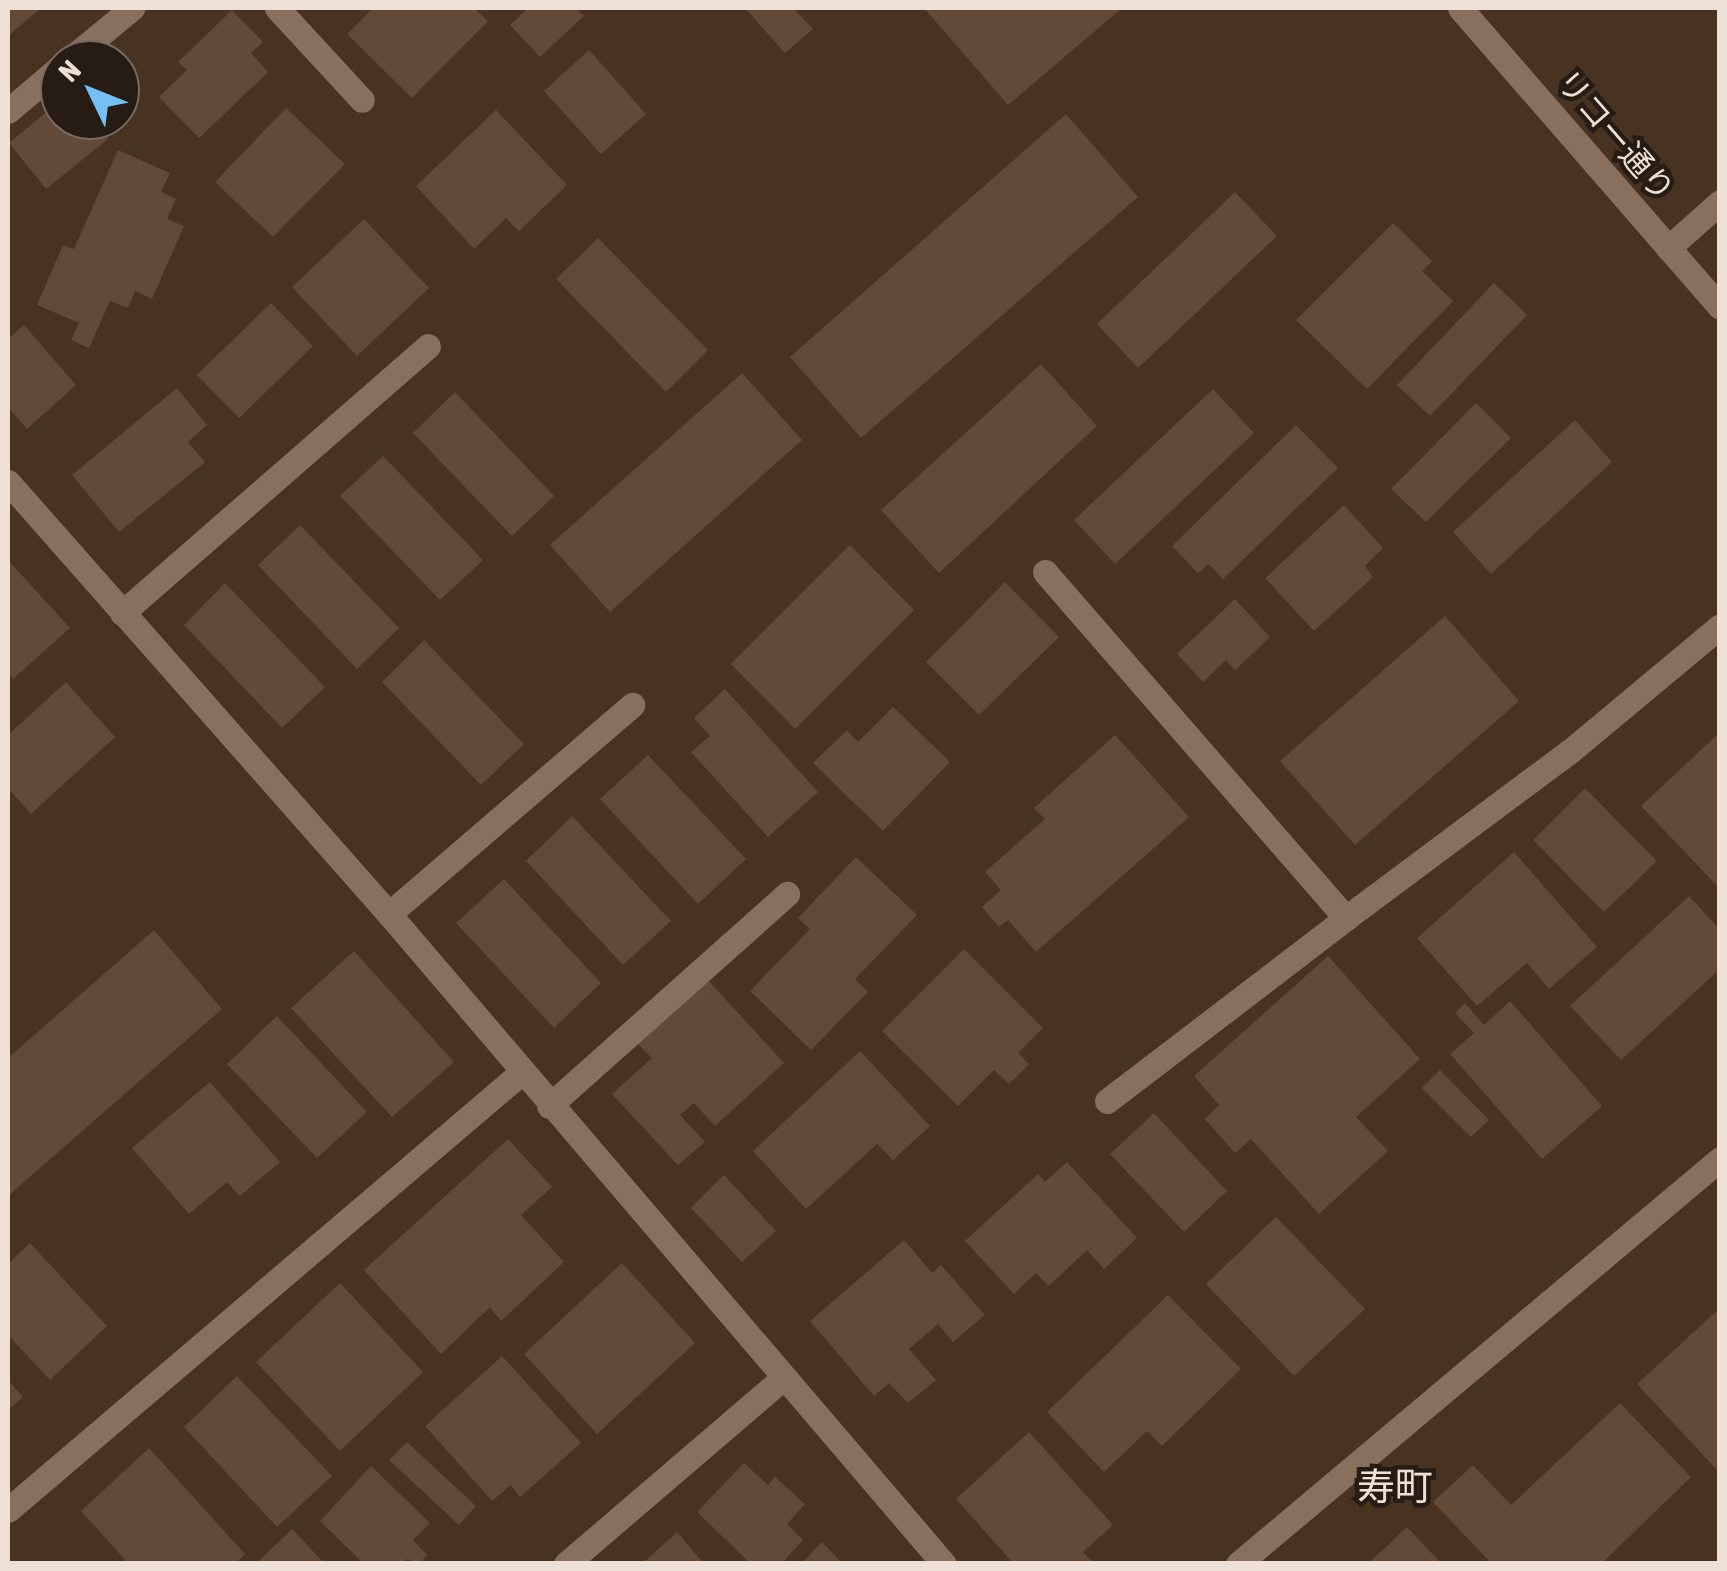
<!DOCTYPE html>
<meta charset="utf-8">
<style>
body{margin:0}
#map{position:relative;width:1727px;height:1571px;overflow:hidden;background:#483220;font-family:"Asap Condensed","Noto Sans JP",sans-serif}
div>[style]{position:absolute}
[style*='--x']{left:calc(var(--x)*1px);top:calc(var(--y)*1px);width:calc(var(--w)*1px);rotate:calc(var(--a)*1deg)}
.building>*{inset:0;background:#624a37}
.street>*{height:25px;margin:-12.5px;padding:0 12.5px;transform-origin:12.5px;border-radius:12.5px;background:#89705c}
.secondary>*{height:25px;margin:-12.5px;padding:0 12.5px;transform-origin:12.5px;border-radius:12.5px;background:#89705c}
span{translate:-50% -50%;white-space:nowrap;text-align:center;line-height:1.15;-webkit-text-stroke:9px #271c14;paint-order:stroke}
.street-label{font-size:32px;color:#eee0d4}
.quarter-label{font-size:38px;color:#eee0d4}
.frame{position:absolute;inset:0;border:10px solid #eee0d4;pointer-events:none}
.north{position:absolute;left:40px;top:40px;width:100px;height:100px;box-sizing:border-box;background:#271c14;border:2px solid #776a61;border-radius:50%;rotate:313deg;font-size:28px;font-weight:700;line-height:40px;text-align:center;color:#eee0d4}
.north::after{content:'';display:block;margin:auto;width:35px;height:45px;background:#74c0f6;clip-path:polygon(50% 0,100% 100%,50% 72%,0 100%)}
</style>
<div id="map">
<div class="building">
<i style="clip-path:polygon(8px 8px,41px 8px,8px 36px)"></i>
<i style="clip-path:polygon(373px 8px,474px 8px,488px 21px,412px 98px,347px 34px)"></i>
<i style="clip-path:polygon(528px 8px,576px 8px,584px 16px,540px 57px,510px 25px)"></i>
<i style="clip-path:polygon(745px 8px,793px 8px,813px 29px,785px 53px)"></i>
<i style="clip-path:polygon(924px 8px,1122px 8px,1008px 105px)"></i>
<i style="clip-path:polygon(232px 10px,263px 42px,251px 53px,268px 72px,199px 138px,159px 97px,187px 70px,178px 62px)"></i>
<i style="clip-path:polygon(589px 50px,646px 114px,601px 154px,544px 91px)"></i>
<i style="clip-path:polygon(60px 101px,60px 120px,93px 120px,108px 139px,46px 189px,9px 143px)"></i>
<i style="clip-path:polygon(286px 108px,345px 164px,273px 237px,215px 182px)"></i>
<i style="clip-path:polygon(496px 110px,567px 185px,519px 231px,506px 218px,474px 249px,416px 186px)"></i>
<i style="clip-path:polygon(1066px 114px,1138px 197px,861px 438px,790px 357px)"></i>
<i style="clip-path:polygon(118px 150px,170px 173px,161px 192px,176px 199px,167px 219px,184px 226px,152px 299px,135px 291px,128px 308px,110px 301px,89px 348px,71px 340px,79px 323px,37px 305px,63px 245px,74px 249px)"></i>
<i style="clip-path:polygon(1235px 192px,1277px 236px,1138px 368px,1097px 324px)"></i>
<i style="clip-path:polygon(364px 219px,429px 288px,357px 356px,292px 287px)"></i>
<i style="clip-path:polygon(1393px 223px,1432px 261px,1422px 271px,1453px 301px,1367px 389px,1296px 320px)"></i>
<i style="clip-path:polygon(598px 238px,708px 350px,666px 392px,556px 279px)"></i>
<i style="clip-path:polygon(1494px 283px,1527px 315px,1430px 416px,1397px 385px)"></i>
<i style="clip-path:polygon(271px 303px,313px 346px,239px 418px,197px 375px)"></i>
<i style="clip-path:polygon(24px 325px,76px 385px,27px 429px,8px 407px,8px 339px)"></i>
<i style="clip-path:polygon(1041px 364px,1097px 426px,939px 573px,881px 510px)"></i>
<i style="clip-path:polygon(742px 373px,802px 440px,610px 612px,550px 545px)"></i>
<i style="clip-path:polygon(177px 388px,207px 425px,188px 442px,205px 462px,119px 532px,72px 475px)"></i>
<i style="clip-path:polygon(1213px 389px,1254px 433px,1115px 564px,1074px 520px)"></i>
<i style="clip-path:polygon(455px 392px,554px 496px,512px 536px,413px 433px)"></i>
<i style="clip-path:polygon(1476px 403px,1511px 438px,1426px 522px,1391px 489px)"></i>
<i style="clip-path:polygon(1575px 420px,1612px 462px,1491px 574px,1453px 532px)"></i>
<i style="clip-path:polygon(1296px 425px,1338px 468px,1223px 579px,1209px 564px,1198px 573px,1172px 546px)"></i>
<i style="clip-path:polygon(383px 456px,483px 560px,440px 600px,340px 496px)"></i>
<i style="clip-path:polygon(1344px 505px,1383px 548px,1365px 566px,1373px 577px,1314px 631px,1265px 578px)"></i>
<i style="clip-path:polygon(300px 525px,399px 628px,357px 669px,258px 565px)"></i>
<i style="clip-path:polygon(850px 545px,914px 610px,795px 729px,731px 664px)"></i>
<i style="clip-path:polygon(8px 560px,70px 628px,13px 679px,8px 673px)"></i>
<i style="clip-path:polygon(1005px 582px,1059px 637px,979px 715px,926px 662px)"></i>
<i style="clip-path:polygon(225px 583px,325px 687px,282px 728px,184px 625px)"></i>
<i style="clip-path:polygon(1235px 599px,1270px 637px,1235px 670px,1226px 660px,1203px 682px,1177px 654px)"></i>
<i style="clip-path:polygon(1445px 616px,1519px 701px,1355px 845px,1280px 761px)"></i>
<i style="clip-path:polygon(424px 640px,524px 744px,481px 785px,382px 682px)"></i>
<i style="clip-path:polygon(66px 682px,115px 737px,31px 814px,8px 788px,8px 735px)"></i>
<i style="clip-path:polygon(725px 689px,818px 792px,768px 837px,691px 752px,710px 736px,694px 718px)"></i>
<i style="clip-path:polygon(893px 707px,950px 762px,883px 831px,813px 763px,847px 730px,858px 742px)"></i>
<i style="clip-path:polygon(1720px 732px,1720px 889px,1641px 806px)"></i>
<i style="clip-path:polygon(1115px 735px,1189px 817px,1036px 952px,1008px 920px,999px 927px,982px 907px,1001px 890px,985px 872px,1045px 819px,1034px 808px)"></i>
<i style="clip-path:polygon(648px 755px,746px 859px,698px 904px,600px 799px)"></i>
<i style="clip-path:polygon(1585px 788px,1657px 861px,1604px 912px,1533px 840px)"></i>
<i style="clip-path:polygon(572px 816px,671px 921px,623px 965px,526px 861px)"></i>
<i style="clip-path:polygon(1514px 852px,1597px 947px,1549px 989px,1527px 963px,1477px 1006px,1417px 938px)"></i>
<i style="clip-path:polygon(856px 857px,917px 915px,855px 979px,868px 992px,811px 1050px,750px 991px,810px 929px,798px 918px)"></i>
<i style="clip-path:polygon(504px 879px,601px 983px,554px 1028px,456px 923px)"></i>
<i style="clip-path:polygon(1689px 896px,1720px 930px,1720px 969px,1621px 1060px,1570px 1006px)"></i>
<i style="clip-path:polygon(154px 930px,222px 1009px,8px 1196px,8px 1058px)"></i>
<i style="clip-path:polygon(964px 949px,1043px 1028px,1018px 1053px,1029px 1064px,1009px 1084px,994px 1070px,958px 1106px,882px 1031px)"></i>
<i style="clip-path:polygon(354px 951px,454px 1062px,392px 1117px,291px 1008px)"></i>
<i style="clip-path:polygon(1328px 956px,1420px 1059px,1356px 1117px,1388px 1151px,1319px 1214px,1251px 1139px,1235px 1153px,1205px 1119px,1219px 1105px,1194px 1076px)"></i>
<i style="clip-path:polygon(708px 980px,784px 1063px,715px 1126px,694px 1103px,680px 1115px,705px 1142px,678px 1165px,612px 1094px,652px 1058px,638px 1044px)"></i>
<i style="clip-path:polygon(1510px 1001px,1602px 1106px,1542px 1159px,1450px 1054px,1474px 1033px,1455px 1013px,1465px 1003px,1484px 1025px)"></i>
<i style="clip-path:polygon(277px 1016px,367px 1112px,317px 1158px,227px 1064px)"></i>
<i style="clip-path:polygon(860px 1051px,930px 1126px,893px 1160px,877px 1144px,806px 1209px,753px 1151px)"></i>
<i style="clip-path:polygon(1440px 1070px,1489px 1120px,1471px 1137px,1422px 1088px)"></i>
<i style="clip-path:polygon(210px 1082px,280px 1162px,240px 1196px,227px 1182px,189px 1214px,132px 1148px)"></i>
<i style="clip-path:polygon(1154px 1113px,1227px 1191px,1184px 1232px,1110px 1154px)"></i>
<i style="clip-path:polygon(508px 1139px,552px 1187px,521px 1215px,564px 1262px,501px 1321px,490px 1307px,441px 1354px,364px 1270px)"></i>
<i style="clip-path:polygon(1067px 1162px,1137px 1238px,1104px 1269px,1087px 1250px,1049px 1286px,1036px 1273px,1014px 1294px,965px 1241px,1038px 1174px,1045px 1182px)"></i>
<i style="clip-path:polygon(724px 1175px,776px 1231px,742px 1262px,691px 1208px)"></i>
<i style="clip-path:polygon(1276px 1217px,1365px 1309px,1294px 1376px,1206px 1284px)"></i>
<i style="clip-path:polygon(904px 1240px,932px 1273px,941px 1265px,985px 1315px,953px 1342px,938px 1324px,909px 1349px,936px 1380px,908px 1403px,889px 1383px,874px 1396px,810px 1321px)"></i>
<i style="clip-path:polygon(30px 1243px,107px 1326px,50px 1380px,8px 1335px,8px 1264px)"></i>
<i style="clip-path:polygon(622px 1263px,695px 1343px,597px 1434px,524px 1354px)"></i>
<i style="clip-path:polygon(340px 1283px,423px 1372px,340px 1451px,256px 1362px)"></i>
<i style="clip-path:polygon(1168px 1295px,1241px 1369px,1162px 1446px,1147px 1431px,1104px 1472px,1047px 1412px)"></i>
<i style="clip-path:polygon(1720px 1308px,1720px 1465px,1716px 1469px,1637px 1384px)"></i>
<i style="clip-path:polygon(502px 1356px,581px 1443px,520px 1497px,511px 1485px,492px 1501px,425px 1426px)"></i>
<i style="clip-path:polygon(237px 1376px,332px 1476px,277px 1527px,184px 1427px)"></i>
<i style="clip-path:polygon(8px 1380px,23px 1397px,8px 1410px)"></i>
<i style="clip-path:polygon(1620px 1403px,1691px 1477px,1601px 1564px,1492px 1564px,1433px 1502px,1473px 1465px,1511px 1505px)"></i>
<i style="clip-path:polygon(1029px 1432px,1113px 1525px,1083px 1552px,1094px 1564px,1014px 1564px,956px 1499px)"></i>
<i style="clip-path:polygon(407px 1442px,476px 1506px,459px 1525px,389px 1460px)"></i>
<i style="clip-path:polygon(149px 1448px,245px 1554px,235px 1564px,129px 1564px,81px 1511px)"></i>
<i style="clip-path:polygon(744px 1463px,768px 1485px,775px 1477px,805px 1504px,787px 1524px,803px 1540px,781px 1564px,751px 1564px,697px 1512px)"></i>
<i style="clip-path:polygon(371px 1466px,430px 1523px,413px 1540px,427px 1555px,419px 1564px,407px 1559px,402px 1564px,364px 1564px,320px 1521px)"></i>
<i style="clip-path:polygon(1407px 1527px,1442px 1564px,1368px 1564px)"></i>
<i style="clip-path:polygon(292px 1529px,325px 1564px,256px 1564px)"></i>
<i style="clip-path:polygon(677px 1532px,704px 1564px,642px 1564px)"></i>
<i style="clip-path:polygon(822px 1542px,843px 1564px,801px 1564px)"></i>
</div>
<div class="street">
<i style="--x:277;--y:8;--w:125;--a:47.3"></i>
<i style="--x:69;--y:60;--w:82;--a:-39.5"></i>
<i style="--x:8;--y:111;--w:68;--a:-40.2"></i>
<i style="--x:1668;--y:248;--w:69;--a:-41.5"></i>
<i style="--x:8;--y:482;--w:576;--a:48.59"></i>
<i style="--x:389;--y:914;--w:855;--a:49.51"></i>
<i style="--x:1045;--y:572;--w:459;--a:49"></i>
<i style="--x:1346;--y:918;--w:278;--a:-36.7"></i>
<i style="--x:1569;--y:752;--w:197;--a:-39.8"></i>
<i style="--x:122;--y:613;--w:406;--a:-41.1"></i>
<i style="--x:389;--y:914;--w:321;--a:-40.7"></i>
<i style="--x:1107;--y:1101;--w:301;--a:-37.4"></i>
<i style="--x:549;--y:1106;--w:319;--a:-41.7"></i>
<i style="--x:8;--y:1510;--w:675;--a:-40.44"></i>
<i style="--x:566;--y:1564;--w:286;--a:-40.6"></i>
<i style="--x:1238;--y:1564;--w:630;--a:-40.04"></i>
</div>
<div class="secondary">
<i style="--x:1460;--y:8;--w:396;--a:49"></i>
</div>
<div class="street-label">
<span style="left:1615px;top:136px;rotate:49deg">リコー通り</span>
</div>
<div class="quarter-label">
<span style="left:1395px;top:1487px">寿町</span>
</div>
<div class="frame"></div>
<div class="north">N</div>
</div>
